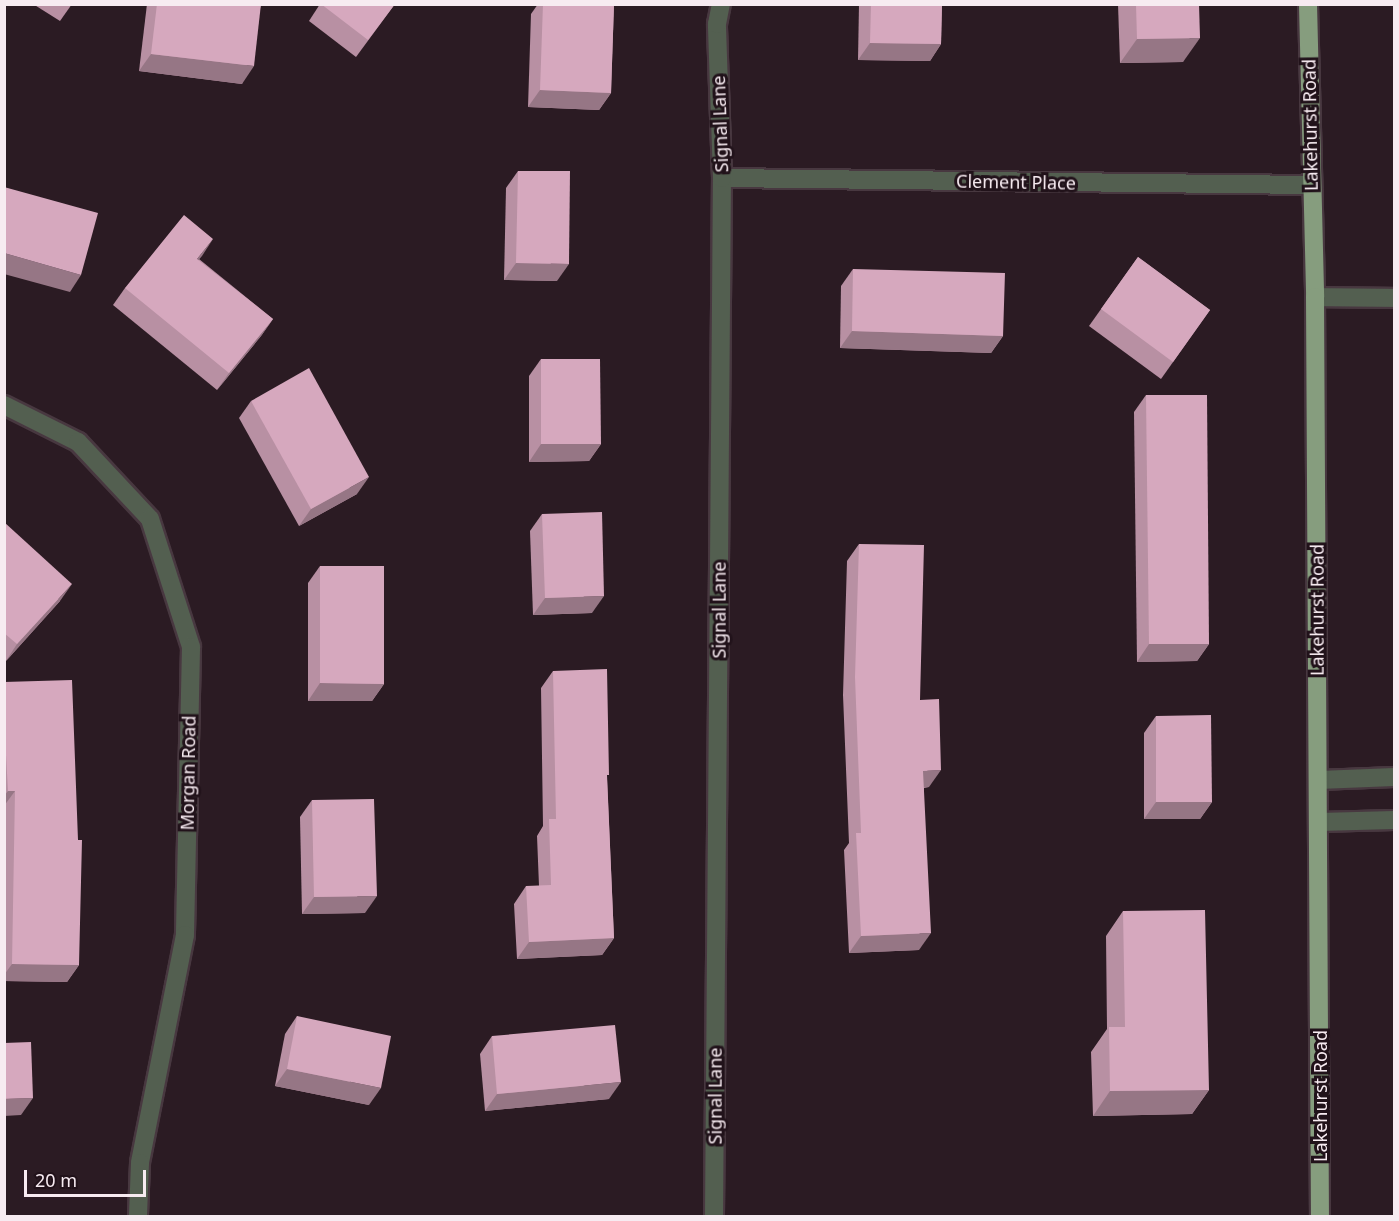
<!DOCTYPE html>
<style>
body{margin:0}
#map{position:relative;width:1399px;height:1221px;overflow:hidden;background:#2b1b23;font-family:"Noto Sans",sans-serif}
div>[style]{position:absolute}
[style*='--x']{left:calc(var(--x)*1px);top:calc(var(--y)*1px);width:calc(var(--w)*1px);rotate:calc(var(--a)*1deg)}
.roads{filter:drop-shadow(2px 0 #483840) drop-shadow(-2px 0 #483840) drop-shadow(0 2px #483840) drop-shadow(0 -2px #483840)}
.minor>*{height:18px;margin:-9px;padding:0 9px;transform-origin:9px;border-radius:9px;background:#535f50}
.major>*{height:18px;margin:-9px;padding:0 9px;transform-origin:9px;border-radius:9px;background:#869d7e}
.wall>*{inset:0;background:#b890a3}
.shaded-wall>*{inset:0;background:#967685}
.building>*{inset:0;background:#d6a8be}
span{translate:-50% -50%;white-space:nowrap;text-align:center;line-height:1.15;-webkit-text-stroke:6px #21121a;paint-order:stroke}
.street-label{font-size:18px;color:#f7ebf1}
.frame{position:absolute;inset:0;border:6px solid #f7ebf1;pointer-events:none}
.scale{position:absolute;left:24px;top:1170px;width:122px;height:27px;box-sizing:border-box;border:3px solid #f7ebf1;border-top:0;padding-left:8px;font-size:18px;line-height:21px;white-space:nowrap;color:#f7ebf1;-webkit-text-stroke:4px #21121a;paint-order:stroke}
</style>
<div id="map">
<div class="roads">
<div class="minor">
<i style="--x:722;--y:178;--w:589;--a:0.68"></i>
<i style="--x:1315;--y:297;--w:79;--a:0.7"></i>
<i style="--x:4;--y:405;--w:83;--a:26.6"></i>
<i style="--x:78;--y:442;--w:105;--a:46.9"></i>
<i style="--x:150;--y:519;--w:134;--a:72.2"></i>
<i style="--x:191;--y:647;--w:288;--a:91.2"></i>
<i style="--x:185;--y:935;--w:232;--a:101.2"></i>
<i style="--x:140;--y:1163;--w:53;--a:92.2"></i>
<i style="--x:1319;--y:780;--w:75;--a:-2.3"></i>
<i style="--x:1319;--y:822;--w:75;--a:-1.5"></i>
<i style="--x:714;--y:1216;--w:1038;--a:-89.56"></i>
<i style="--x:722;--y:178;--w:154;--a:-91.9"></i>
<i style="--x:717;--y:24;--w:20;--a:-79"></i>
</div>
<div class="major">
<i style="--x:1308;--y:4;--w:293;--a:88.6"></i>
<i style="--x:1315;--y:297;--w:919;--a:89.69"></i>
</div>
</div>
<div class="wall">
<i style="clip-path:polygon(33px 4px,72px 4px,60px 21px)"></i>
<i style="clip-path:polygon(147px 4px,261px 4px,242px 84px,139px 71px)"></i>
<i style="clip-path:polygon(320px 4px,395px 4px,356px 57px,309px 21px)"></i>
<i style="clip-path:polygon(538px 4px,614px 4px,611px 93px,599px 110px,528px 107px,531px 14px)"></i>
<i style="clip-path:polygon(859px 4px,942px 4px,941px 44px,930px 61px,858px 60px)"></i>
<i style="clip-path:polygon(1118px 4px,1199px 4px,1183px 62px,1120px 63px)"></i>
<i style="clip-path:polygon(518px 171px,557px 281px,504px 280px,506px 188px)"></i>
<i style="clip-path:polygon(1138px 257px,1210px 310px,1161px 379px,1089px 326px)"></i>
<i style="clip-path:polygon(199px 259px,273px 319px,261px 336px,217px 390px,113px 305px,125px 288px)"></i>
<i style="clip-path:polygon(853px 269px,1003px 336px,991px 353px,840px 348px,841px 286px)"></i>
<i style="clip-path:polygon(541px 359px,601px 444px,589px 461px,529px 462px,529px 376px)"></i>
<i style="clip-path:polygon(1146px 395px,1209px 644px,1197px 661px,1137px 662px,1134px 412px)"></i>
<i style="clip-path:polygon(251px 401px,357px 494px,299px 526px,239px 418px)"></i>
<i style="clip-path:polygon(542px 514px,592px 613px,533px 615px,530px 531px)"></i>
<i style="clip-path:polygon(4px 522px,60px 601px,6px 661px,4px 660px)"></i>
<i style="clip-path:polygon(859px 544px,920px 700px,929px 787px,924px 788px,919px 950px,849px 953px,844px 850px,849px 843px,843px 695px,847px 561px)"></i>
<i style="clip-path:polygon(320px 566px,384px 684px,372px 701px,308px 701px,308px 583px)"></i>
<i style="clip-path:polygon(553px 671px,607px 779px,614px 938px,602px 955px,517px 959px,514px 904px,526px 886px,539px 886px,537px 836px,543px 826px,541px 688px)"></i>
<i style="clip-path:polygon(4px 682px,79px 965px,67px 982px,4px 981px)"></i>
<i style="clip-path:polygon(1156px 716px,1212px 802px,1200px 819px,1144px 819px,1144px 733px)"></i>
<i style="clip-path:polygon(312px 800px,365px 913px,302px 914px,300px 817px)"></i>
<i style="clip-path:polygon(1123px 911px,1209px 1090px,1192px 1114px,1093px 1116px,1091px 1052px,1107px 1029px,1106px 936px)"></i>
<i style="clip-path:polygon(297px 1016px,369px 1105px,275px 1086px,285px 1034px)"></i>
<i style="clip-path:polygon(492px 1036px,609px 1099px,485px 1111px,480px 1054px)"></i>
</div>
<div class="shaded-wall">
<i style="clip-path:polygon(1200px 38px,1183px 62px,1120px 63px,1137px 39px)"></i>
<i style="clip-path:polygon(870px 43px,941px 44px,930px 61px,858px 60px)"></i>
<i style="clip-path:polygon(151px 54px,254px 66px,242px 84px,139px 71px)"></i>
<i style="clip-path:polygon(540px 90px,611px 93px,599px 110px,528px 107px)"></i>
<i style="clip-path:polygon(213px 239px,202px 256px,185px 276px,197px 259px)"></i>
<i style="clip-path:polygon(4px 253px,81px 275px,70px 292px,4px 274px)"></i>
<i style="clip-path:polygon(516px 263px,569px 264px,557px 281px,504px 280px)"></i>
<i style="clip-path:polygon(273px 319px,261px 336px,217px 390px,229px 373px)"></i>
<i style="clip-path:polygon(852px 331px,1003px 336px,991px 353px,840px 348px)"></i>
<i style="clip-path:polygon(541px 444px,601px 444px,589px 461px,529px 462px)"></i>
<i style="clip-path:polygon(369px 477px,357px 494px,299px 526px,311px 509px)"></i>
<i style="clip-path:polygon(72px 584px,60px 601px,6px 661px,17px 644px)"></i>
<i style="clip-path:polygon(604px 596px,592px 613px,533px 615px,545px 598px)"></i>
<i style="clip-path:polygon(1149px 644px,1209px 644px,1197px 661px,1137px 662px)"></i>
<i style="clip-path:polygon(320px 683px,384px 684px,372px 701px,308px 701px)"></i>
<i style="clip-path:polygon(941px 770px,929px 787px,911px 788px,923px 771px)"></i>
<i style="clip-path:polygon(8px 791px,15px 791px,4px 806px,4px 796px)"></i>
<i style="clip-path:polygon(1156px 802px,1212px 802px,1200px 819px,1144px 819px)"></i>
<i style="clip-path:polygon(377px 896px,365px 913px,302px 914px,314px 897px)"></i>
<i style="clip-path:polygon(931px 933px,919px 950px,849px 953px,861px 936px)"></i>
<i style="clip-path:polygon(614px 938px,602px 955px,517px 959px,529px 942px)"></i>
<i style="clip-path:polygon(12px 964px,79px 965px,67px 982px,4px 981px,4px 975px)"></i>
<i style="clip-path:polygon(287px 1069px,381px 1088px,369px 1105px,275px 1086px)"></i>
<i style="clip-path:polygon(621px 1082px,609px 1099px,485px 1111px,497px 1094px)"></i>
<i style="clip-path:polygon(1209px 1090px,1192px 1114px,1093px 1116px,1110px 1091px)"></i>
<i style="clip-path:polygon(33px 1098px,21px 1115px,4px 1116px,4px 1099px)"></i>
</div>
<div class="building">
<i style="clip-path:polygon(157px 4px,261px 4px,254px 66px,151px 54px)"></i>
<i style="clip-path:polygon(321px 4px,395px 4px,368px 40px)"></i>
<i style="clip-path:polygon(543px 4px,614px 4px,611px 93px,540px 90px)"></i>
<i style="clip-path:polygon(871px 4px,942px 4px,941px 44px,870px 43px)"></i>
<i style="clip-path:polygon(1136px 4px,1199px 4px,1200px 38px,1137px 39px)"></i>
<i style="clip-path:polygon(518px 171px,570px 171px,569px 264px,516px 263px)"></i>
<i style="clip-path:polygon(4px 187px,98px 213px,81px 275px,4px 253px)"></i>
<i style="clip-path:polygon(184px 215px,213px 239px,197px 259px,273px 319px,229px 373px,125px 288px)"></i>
<i style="clip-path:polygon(1138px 257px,1210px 310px,1173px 362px,1101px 309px)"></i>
<i style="clip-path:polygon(853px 269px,1005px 273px,1003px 336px,852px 331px)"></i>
<i style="clip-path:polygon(541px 359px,600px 359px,601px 444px,541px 444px)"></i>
<i style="clip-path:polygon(309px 368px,369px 477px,311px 509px,251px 401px)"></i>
<i style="clip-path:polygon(1146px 395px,1207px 395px,1209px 644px,1149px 644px)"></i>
<i style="clip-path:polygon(602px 512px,604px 596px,545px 598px,542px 514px)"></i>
<i style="clip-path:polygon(4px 522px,72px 584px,17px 644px,4px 633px)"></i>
<i style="clip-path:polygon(859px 544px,924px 545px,920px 700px,939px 699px,941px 770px,923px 771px,931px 933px,861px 936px,856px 833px,861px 833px,855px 677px)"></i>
<i style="clip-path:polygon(320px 566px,384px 566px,384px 684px,320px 683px)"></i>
<i style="clip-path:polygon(607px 669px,609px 775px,607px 775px,614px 938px,529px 942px,526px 886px,551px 885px,549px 819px,556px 819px,553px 671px)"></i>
<i style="clip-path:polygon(72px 680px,78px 840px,82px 840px,79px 965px,12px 964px,15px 791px,8px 791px,4px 719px,4px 682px)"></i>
<i style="clip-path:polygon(1211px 715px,1212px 802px,1156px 802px,1156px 716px)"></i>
<i style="clip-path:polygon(374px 799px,377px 896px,314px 897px,312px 800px)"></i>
<i style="clip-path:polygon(1205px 910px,1209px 1090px,1110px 1091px,1109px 1027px,1125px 1027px,1123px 911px)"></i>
<i style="clip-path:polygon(297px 1016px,391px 1036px,381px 1088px,287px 1069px)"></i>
<i style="clip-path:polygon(615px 1025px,621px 1082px,497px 1094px,492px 1036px)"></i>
<i style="clip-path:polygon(31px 1042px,33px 1098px,4px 1099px,4px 1043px)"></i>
</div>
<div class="street-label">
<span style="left:720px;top:124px;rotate:-92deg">Signal Lane</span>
<span style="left:1310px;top:125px;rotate:-91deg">Lakehurst Road</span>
<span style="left:1016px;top:182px;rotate:1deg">Clement Place</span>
<span style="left:719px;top:610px;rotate:-90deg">Signal Lane</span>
<span style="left:1317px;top:610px;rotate:-90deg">Lakehurst Road</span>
<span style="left:188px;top:773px;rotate:-89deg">Morgan Road</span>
<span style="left:715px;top:1096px;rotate:-90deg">Signal Lane</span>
<span style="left:1320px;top:1096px;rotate:-90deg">Lakehurst Road</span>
</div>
<div class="frame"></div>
<div class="scale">20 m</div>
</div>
